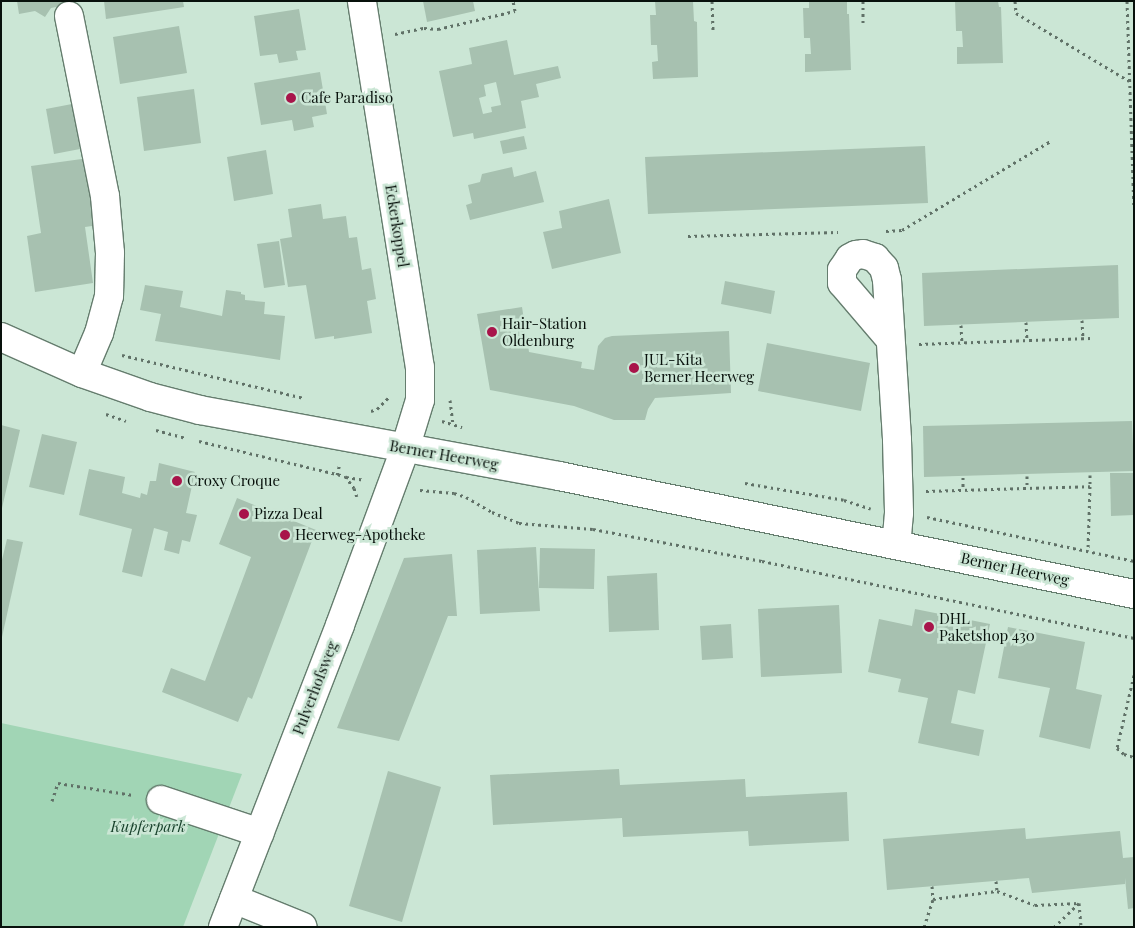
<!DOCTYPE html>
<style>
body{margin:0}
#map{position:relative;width:1135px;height:928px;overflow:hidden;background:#cbe6d5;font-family:"Playfair Display",serif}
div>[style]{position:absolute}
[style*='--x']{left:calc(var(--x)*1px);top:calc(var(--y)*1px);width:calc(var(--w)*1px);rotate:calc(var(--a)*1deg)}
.green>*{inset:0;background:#a1d5b5}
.building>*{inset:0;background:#a7c1b0}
.path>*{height:3px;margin-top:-1.5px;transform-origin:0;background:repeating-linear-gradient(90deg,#607167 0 2.5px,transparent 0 6.5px)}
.roads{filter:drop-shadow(1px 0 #657d6e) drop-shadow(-1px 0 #657d6e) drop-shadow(0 1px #657d6e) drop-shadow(0 -1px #657d6e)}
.minor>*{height:28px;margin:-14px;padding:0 14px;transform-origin:14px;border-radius:14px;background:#fff}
.dots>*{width:14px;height:14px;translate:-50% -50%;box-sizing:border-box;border:2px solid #cbe6d5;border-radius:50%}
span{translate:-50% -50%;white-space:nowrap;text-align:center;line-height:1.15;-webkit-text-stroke:5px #cbe6d5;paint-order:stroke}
.poi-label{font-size:15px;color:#08110c}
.left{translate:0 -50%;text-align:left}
.street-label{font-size:15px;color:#08110c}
.park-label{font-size:15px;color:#153f29;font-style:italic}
.frame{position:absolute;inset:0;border:2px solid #08110c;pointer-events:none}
</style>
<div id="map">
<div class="green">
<i style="clip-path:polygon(1px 723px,242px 774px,183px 927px,1px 927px)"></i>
</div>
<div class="building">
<i style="clip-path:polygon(17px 1px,65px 1px,66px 5px,51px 8px,45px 17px,35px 11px,19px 14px)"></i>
<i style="clip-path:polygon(104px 1px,183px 1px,184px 7px,106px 19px)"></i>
<i style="clip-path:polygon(423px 1px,473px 1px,475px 11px,427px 22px)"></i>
<i style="clip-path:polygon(655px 1px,693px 1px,694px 21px,697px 22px,698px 77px,653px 79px,652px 62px,658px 61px,657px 45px,651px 45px,650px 15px,656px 15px)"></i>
<i style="clip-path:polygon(809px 1px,847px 1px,847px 14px,849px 14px,851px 70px,805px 72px,805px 54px,811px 54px,810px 38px,804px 38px,803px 8px,809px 8px)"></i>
<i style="clip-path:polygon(955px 1px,998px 1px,999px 7px,1001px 7px,1003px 63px,957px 64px,957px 47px,963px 47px,962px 31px,956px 31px)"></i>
<i style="clip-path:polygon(299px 9px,306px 50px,296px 51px,298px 60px,279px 63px,277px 54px,260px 56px,254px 16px)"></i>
<i style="clip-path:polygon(179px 26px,187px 73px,120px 84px,113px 37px)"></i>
<i style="clip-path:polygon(evenodd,507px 40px,514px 75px,558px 66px,561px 78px,536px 84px,539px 97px,521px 101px,526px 128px,474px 139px,473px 133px,453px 137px,439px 71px,472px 64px,469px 48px,507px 40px,496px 82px,501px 105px,491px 107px,492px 112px,483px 114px,479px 98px,486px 96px,484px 85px,496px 82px)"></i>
<i style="clip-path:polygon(320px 72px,327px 114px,312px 117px,314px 127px,294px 131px,292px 120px,261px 125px,254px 83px)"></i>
<i style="clip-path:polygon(194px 89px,201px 143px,144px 151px,137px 97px)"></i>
<i style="clip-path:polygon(72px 104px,80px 149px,54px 154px,46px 109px)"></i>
<i style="clip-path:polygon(524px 136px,527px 149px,503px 154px,500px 141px)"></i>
<i style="clip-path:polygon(925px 146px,928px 203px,648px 214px,645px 157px)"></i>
<i style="clip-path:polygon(266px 150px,273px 194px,234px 201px,227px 157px)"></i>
<i style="clip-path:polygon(89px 158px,99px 225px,85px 227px,93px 283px,35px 292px,27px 236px,41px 233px,31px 166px)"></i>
<i style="clip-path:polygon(512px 167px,514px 177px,536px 171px,544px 202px,470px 220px,466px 205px,472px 203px,468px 185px,480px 182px,482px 174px)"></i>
<i style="clip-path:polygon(609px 199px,621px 253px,552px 269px,543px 232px,562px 228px,559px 211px)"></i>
<i style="clip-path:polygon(321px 204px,323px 219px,346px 216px,349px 238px,357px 237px,362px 270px,371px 268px,376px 299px,367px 301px,372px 333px,334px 339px,334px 336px,315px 339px,306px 285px,288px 287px,280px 239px,292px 237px,288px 209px)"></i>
<i style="clip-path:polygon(279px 241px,285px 285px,264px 288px,257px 244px)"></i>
<i style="clip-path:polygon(1118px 265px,1119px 318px,924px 326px,922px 273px)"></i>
<i style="clip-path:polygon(725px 281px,775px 291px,771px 314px,721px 304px)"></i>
<i style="clip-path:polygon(145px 285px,183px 291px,180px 307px,222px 316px,226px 290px,241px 292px,241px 294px,245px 295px,245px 300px,265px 302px,264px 314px,285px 316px,280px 360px,155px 341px,161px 314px,140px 310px)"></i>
<i style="clip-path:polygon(522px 307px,529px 352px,582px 362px,581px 368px,594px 370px,598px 346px,605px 338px,612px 336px,729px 331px,731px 393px,655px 398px,648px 409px,645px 420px,614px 420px,574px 406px,490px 390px,477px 314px)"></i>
<i style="clip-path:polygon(767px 343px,870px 363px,861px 411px,758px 391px)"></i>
<i style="clip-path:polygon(1132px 421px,1134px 471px,924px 477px,923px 426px)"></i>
<i style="clip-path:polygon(1px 425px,20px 430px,2px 508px,1px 508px)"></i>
<i style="clip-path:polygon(42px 434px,77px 442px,64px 495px,29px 487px)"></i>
<i style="clip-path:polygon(159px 463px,195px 472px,186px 513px,197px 515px,190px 542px,182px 540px,179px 554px,164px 550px,168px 532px,154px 528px,142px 577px,122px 572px,132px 529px,79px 515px,89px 469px,125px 477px,122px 493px,140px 498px,141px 493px,147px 495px,150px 481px,156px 481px)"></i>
<i style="clip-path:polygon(1110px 473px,1134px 473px,1134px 515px,1111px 516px)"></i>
<i style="clip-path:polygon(237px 498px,316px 530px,252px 699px,248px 697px,238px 722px,162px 692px,171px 668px,205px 681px,251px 557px,219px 544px)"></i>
<i style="clip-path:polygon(7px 539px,23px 542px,2px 637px,1px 564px)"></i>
<i style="clip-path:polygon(536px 547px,540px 611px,480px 614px,477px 550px)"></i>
<i style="clip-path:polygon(540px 548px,595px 549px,594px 589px,539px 588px)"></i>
<i style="clip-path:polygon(452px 554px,457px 616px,448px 616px,399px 741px,337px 728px,404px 558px)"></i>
<i style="clip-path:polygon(657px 573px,659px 630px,609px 632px,607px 576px)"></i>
<i style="clip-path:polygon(839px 605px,842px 673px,761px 677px,758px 609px)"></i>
<i style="clip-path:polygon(915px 609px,990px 624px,975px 694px,958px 690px,951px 723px,984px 730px,979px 756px,918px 743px,928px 698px,898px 692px,901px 679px,868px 672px,879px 619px,912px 626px)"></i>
<i style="clip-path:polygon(731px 624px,733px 658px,702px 660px,700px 626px)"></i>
<i style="clip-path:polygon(1008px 627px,1085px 642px,1076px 689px,1102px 695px,1090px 749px,1039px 737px,1050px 688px,998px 678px)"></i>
<i style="clip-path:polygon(619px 769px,620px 785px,745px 779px,746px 797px,847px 792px,849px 841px,749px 846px,748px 831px,623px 837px,622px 818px,493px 825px,490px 775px)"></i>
<i style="clip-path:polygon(388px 771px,441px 787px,402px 922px,349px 906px)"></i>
<i style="clip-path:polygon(1025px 828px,1026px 839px,1120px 831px,1123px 858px,1134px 857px,1134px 908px,1128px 909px,1125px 878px,1125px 884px,1032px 893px,1029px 878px,887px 890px,883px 839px)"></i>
</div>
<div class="path">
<i style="--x:712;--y:1;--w:31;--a:88"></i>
<i style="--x:863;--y:1;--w:23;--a:90"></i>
<i style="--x:1015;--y:1;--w:12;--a:85"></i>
<i style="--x:1016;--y:13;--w:132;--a:31"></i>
<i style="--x:1127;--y:1;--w:206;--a:88.1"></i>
<i style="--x:395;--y:34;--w:30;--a:-12"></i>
<i style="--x:424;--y:28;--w:14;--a:4"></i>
<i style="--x:438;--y:29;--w:79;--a:-13.2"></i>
<i style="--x:515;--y:11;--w:10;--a:-101"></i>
<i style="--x:886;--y:231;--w:16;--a:-4"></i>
<i style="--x:902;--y:230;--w:174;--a:-30.9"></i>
<i style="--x:688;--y:236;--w:150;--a:-1.5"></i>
<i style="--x:1082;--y:320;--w:18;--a:87"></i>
<i style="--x:1026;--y:322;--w:19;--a:87"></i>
<i style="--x:961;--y:325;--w:18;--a:87"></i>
<i style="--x:919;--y:344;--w:172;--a:-2"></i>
<i style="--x:122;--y:355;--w:187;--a:13.3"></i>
<i style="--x:450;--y:400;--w:24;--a:83"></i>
<i style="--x:371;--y:411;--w:6;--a:-18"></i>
<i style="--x:377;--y:409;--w:17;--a:-45"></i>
<i style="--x:106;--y:414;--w:21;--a:19"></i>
<i style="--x:442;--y:421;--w:21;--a:17"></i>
<i style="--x:156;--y:430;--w:31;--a:15"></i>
<i style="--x:199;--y:441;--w:150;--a:13.5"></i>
<i style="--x:345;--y:476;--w:15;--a:53"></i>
<i style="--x:354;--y:488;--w:9;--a:72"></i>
<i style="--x:337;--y:475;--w:12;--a:-76"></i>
<i style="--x:1090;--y:475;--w:11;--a:90"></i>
<i style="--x:1027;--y:476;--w:12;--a:90"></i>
<i style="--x:346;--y:477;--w:18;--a:9"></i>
<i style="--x:963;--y:477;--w:13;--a:90"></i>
<i style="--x:745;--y:483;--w:100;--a:9.7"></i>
<i style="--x:844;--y:500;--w:28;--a:18"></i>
<i style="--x:420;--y:490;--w:34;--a:5"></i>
<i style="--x:454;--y:493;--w:13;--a:18"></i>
<i style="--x:466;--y:497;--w:30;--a:30"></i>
<i style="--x:492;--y:512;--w:29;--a:22"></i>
<i style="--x:519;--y:523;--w:74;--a:4.6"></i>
<i style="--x:593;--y:529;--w:172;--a:10.7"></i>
<i style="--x:762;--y:561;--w:380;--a:11.7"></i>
<i style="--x:926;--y:491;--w:164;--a:-1.7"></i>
<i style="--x:1090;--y:486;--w:65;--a:91.8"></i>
<i style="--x:927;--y:517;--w:212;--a:12"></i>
<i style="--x:1134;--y:675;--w:75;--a:103.1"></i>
<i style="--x:1117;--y:748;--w:9;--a:41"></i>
<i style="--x:1124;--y:754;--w:10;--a:17"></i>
<i style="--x:52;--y:801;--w:19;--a:-72"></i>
<i style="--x:58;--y:783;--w:76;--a:9.1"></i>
<i style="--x:996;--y:881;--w:10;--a:84"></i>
<i style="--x:932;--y:886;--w:13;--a:86"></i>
<i style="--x:1079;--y:903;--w:24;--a:85"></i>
<i style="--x:924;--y:927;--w:29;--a:-72"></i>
<i style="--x:933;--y:899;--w:64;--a:-7.1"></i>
<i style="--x:997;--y:891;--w:40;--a:20.2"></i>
<i style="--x:1035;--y:905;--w:44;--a:-2.6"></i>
<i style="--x:1079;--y:903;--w:35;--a:136"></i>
</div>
<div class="roads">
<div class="minor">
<i style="--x:69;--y:16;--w:184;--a:78.7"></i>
<i style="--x:105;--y:196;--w:57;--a:85"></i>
<i style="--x:110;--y:253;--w:43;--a:91.3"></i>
<i style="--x:109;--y:296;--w:38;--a:105"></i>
<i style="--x:99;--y:333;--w:43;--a:113"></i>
<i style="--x:1;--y:337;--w:89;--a:24"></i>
<i style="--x:82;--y:373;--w:72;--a:19.4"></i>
<i style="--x:150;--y:397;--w:52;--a:14.6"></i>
<i style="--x:200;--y:410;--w:365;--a:10.4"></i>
<i style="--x:559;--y:476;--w:587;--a:11.6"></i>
<i style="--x:889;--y:338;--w:72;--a:-130.5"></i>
<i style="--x:842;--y:283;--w:13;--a:-90"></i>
<i style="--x:842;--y:270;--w:14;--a:-56"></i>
<i style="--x:850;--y:258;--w:7;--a:-27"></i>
<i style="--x:856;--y:255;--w:7;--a:-8"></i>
<i style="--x:863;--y:254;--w:13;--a:18"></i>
<i style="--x:875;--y:258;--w:13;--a:48"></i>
<i style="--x:884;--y:268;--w:12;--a:76"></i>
<i style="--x:887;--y:280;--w:160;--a:86.4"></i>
<i style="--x:897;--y:440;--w:73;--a:88.4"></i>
<i style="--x:899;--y:513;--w:32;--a:95"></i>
<i style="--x:161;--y:800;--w:104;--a:18.4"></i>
<i style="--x:234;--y:899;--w:74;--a:22.1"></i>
<i style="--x:223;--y:927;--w:324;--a:-68.8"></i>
<i style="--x:340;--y:625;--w:188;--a:-69.7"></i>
<i style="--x:405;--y:449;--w:51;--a:-73"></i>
<i style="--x:420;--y:400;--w:32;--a:-90"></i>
<i style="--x:420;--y:368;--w:372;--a:-99"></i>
</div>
</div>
<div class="dots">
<i style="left:291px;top:98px;background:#a8144a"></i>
<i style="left:492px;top:332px;background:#a8144a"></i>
<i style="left:634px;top:368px;background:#a8144a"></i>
<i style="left:177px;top:481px;background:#a8144a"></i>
<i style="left:244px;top:514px;background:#a8144a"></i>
<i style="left:285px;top:535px;background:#a8144a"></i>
<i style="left:929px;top:627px;background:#a8144a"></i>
</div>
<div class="poi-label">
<span class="left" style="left:301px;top:98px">Cafe Paradiso</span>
<span class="left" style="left:502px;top:332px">Hair-Station<br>Oldenburg</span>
<span class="left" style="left:644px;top:368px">JUL-Kita<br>Berner Heerweg</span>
<span class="left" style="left:187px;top:481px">Croxy Croque</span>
<span class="left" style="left:254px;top:514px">Pizza Deal</span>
<span class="left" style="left:295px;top:535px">Heerweg-Apotheke</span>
<span class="left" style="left:939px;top:627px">DHL<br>Paketshop 430</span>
</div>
<div class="street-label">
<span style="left:397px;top:226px;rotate:81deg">Eckerkoppel</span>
<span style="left:444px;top:455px;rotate:10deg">Berner Heerweg</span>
<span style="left:1015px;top:569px;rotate:12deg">Berner Heerweg</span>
<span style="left:315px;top:688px;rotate:-69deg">Pulverhofsweg</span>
</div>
<div class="park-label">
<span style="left:148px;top:827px">Kupferpark</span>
</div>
<div class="frame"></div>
</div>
